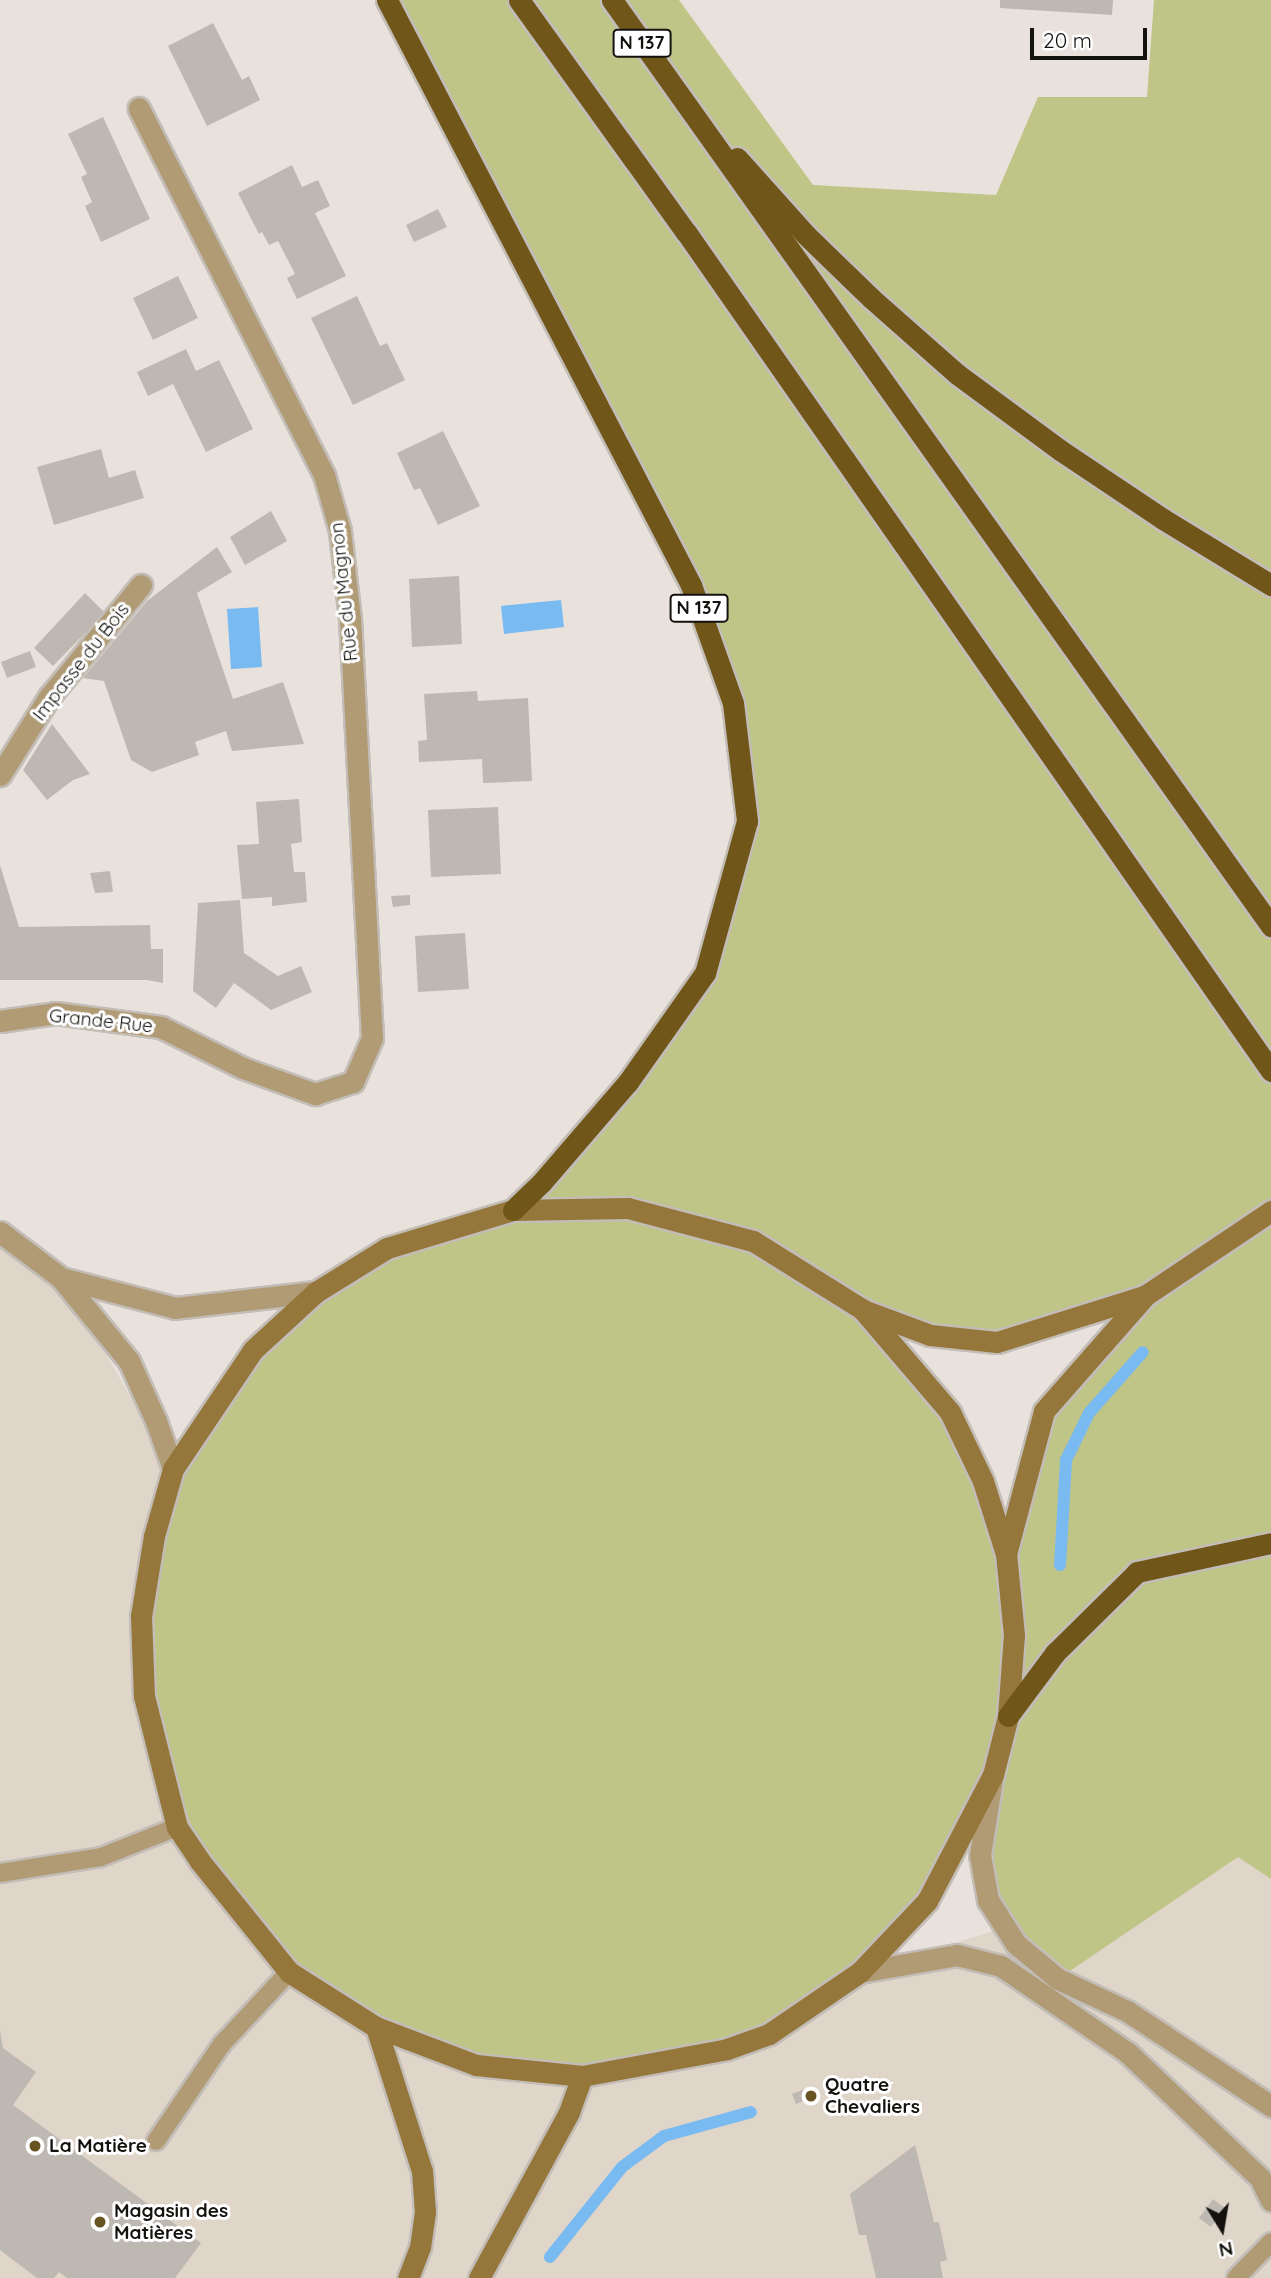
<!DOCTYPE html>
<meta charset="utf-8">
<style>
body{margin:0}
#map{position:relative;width:1271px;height:2278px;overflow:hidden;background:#e9e2dc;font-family:Quicksand,sans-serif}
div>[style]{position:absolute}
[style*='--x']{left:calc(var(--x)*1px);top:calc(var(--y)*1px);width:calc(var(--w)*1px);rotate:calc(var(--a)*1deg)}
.built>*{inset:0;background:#e0d5c9}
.green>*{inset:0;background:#bfc487}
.water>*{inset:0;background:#79baf1}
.stream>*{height:12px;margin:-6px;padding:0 6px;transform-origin:6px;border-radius:6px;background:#79baf1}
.building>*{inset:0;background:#beb8b2}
.roads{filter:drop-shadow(2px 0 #c3bdb7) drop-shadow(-2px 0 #c3bdb7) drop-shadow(0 2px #c3bdb7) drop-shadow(0 -2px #c3bdb7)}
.service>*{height:18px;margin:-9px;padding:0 9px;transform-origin:9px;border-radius:9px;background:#b09b75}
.minor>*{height:21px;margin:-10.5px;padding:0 10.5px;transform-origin:10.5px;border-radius:10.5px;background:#b09b75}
.tertiary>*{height:21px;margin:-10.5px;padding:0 10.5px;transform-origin:10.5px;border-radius:10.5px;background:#b09b75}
.secondary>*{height:21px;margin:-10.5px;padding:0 10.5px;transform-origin:10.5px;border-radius:10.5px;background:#96773b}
.trunk>*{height:21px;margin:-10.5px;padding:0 10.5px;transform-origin:10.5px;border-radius:10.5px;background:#71561a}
.dots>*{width:19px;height:19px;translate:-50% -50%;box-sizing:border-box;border:4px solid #fff;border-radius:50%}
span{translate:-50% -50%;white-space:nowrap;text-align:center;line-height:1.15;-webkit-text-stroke:6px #fff;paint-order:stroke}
.shield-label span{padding:2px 5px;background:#fff;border:2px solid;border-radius:5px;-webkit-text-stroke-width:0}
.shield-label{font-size:18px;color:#14120f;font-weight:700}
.street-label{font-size:19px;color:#14120f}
.poi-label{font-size:19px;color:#14120f;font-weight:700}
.left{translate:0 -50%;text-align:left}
.north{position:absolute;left:1187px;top:2194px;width:70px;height:70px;-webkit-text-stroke:5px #fff;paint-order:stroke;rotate:169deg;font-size:19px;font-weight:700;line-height:28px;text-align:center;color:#14120f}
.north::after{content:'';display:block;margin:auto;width:24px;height:32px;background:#14120f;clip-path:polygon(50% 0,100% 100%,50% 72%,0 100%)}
.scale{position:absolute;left:1030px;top:28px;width:117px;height:32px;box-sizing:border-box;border:4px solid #14120f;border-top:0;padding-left:9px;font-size:21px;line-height:24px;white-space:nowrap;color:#14120f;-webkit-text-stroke:5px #fff;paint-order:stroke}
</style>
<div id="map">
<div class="built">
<i style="clip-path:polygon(0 1232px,61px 1278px,173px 1469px,860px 1972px,1238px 1856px,1271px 1879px,1271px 2278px,0 2278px)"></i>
</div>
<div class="green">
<i style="clip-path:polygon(evenodd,386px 0,679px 0,813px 185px,996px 195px,1038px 97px,1147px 97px,1154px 0,1271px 0,1271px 1879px,1238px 1857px,1058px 1979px,988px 1900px,993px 1778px,927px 1901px,860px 1972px,727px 2049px,582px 2076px,476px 2064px,310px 1985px,177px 1827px,144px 1696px,142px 1616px,173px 1469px,253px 1350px,387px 1248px,513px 1210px,705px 973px,747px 821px,733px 703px,691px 585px,386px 0,1145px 1296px,1044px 1411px,1005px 1552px,950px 1412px,864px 1310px,997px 1342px,1145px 1296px)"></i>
</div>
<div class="water">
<i style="clip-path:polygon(561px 600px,564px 627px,504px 634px,501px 606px)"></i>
<i style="clip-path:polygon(258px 607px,262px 667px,231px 669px,227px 609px)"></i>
</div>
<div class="stream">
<i style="--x:1060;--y:1565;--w:105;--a:-86.7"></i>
<i style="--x:1066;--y:1460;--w:52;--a:-63.9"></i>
<i style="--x:1089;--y:1413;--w:81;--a:-48.5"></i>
<i style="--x:550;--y:2257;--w:115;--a:-51.3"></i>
<i style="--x:622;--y:2167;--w:52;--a:-36.4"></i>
<i style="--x:664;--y:2136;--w:90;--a:-15.4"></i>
</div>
<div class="building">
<i style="clip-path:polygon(1000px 0,1113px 0,1112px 15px,1000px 8px)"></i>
<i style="clip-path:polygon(213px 23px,242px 80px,249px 76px,260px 100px,207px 126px,168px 46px)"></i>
<i style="clip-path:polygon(103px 117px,150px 219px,101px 242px,85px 206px,92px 202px,81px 177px,87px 174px,68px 134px)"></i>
<i style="clip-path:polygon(292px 165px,302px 187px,318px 180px,330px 206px,315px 213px,346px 276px,297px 299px,287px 278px,295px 274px,278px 241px,269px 245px,262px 232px,259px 234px,238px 193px)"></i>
<i style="clip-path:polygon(438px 209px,447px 227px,414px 242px,406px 225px)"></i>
<i style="clip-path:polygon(178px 276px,198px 318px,153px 340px,133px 298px)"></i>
<i style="clip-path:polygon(357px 296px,380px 346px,387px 343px,405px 380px,353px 405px,311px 318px)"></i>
<i style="clip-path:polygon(186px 349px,196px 371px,219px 360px,253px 429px,206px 452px,173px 384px,148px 396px,137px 372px)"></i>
<i style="clip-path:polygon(443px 431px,480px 506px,438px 525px,420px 488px,414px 490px,397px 453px)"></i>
<i style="clip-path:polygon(101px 449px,109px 478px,135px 470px,144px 498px,54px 525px,37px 467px)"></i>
<i style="clip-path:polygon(271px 511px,287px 541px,245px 565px,230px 537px)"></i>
<i style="clip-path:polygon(217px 547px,232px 572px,197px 593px,233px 699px,283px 682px,304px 744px,232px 751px,226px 731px,195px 742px,199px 755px,152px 772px,131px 760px,104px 681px,83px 678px,147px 601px)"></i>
<i style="clip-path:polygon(459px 576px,462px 644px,412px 647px,409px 579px)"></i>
<i style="clip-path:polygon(85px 593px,105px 613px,53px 666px,34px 648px)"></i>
<i style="clip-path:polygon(30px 651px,36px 667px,7px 678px,1px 662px)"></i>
<i style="clip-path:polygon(477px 691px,478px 701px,528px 698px,532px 781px,483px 783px,482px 759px,419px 762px,418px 741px,427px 740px,424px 694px)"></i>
<i style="clip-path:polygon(52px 724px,90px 774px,73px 780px,47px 800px,23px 770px)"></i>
<i style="clip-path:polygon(299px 799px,302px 842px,291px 844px,294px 872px,305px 872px,307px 902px,272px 906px,272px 897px,242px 899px,237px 845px,259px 844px,256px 802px)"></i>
<i style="clip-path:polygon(498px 807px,501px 874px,431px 877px,428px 810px)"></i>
<i style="clip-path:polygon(0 865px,19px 927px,150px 925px,151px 949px,163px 949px,163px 983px,147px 980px,0 980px)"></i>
<i style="clip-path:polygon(110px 871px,113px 892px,95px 893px,90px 873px)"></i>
<i style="clip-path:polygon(410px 895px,410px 905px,393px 907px,391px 896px)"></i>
<i style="clip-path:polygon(240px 900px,244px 953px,278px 976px,301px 966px,312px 992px,271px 1010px,234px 983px,216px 1008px,193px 991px,198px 903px)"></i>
<i style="clip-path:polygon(465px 933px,469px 989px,418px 992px,415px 936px)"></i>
<i style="clip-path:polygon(0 2030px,3px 2048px,36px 2072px,13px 2105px,201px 2243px,175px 2278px,67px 2278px,59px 2272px,54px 2278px,37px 2278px,0 2250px)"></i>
<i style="clip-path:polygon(813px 2086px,817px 2095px,796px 2104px,792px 2094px)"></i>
<i style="clip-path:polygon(915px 2145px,934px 2222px,939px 2222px,947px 2260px,940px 2262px,943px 2278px,876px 2278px,866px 2235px,859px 2235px,850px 2194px)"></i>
<i style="clip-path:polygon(1213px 2199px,1225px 2208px,1211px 2227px,1199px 2218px)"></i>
</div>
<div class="roads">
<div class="service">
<i style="--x:0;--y:1873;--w:102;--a:-9"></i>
<i style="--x:101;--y:1857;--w:82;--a:-21.5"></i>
<i style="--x:156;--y:2141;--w:117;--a:-55.8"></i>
<i style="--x:222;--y:2044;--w:98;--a:-47.1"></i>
<i style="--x:1236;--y:2278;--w:50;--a:-45.8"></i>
</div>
<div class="minor">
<i style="--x:0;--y:775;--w:92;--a:-57.9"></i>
<i style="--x:49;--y:697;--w:145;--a:-50.6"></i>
<i style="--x:0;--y:1021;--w:57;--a:-8.1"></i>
<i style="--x:56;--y:1013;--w:106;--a:7.6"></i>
<i style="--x:161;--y:1027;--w:92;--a:26.6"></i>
<i style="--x:243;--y:1068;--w:77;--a:19.9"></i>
<i style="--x:315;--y:1094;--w:40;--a:-18"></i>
<i style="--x:353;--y:1082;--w:48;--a:-66.6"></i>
<i style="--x:372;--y:1038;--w:420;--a:-93"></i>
<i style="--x:350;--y:619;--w:89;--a:-96.5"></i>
<i style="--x:340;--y:531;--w:58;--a:-105.9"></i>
<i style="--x:324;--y:475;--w:411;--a:-116.8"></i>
<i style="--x:992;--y:1779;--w:77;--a:99"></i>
<i style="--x:980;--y:1855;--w:46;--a:79.9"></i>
<i style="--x:988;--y:1900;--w:52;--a:57.5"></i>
<i style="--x:1016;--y:1944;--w:55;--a:39.8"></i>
<i style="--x:1058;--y:1979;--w:76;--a:24.9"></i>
<i style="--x:1127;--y:2011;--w:173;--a:33.4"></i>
<i style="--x:860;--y:1972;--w:98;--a:-9.9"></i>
<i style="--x:957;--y:1955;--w:45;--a:14"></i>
<i style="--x:1001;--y:1966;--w:154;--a:34.4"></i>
<i style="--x:1128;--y:2053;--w:182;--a:43.4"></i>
<i style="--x:1260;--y:2178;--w:25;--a:64"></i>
</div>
<div class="tertiary">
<i style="--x:0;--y:1232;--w:76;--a:37"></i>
<i style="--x:61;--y:1278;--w:107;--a:50.7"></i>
<i style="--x:129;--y:1361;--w:66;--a:65.8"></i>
<i style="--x:156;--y:1421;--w:51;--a:70.5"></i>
<i style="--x:61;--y:1278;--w:118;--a:14.7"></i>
<i style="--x:175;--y:1308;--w:142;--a:-6.5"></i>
</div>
<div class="secondary">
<i style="--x:866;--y:1311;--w:68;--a:20.6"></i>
<i style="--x:930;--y:1335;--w:67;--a:6"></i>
<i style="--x:997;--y:1342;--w:154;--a:-17.4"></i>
<i style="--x:1006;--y:1554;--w:77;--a:-107.5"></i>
<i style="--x:983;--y:1481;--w:76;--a:-115.6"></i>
<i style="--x:950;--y:1412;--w:135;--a:-130.5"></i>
<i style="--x:862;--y:1309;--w:128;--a:-148"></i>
<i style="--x:753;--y:1241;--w:129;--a:-165.2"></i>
<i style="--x:628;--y:1208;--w:115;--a:179"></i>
<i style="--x:513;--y:1210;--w:132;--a:163.2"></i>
<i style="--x:387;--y:1248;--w:84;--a:148.2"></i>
<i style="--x:316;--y:1292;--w:86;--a:137.4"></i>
<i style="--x:253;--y:1350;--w:143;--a:123.9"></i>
<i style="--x:173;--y:1469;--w:70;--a:105.8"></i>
<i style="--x:154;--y:1536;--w:81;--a:99.2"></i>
<i style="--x:141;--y:1616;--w:80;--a:87.9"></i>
<i style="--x:144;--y:1696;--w:135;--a:75.9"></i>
<i style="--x:177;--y:1827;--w:40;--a:56"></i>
<i style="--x:199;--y:1860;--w:144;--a:51.2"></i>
<i style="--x:289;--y:1972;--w:103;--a:32.3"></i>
<i style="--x:376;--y:2027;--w:107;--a:20.8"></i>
<i style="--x:476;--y:2065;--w:107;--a:5.9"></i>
<i style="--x:582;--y:2076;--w:147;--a:-10.5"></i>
<i style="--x:727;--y:2049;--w:45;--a:-19.7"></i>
<i style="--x:769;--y:2034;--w:110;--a:-34.3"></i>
<i style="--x:860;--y:1972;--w:98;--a:-46.7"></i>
<i style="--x:927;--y:1901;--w:142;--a:-62.4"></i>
<i style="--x:993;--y:1775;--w:61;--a:-75.7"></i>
<i style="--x:1008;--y:1716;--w:81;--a:-85.8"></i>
<i style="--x:1014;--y:1635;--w:81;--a:-95.6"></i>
<i style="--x:1006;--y:1554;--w:148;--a:-75.1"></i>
<i style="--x:1044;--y:1411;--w:154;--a:-48.7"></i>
<i style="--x:1146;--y:1295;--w:151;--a:-33.9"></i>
<i style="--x:376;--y:2027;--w:151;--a:72.3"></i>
<i style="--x:422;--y:2171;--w:41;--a:85.8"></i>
<i style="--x:425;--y:2212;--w:35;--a:98"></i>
<i style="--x:420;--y:2247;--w:33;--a:111"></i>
<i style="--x:479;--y:2278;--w:189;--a:-61.5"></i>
<i style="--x:569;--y:2112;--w:38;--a:-70"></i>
</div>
<div class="trunk">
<i style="--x:387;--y:0;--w:659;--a:62.54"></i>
<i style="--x:691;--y:585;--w:125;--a:70.4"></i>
<i style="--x:733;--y:703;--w:119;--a:83.2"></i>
<i style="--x:747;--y:821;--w:158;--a:105.4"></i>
<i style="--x:705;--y:973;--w:133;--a:125.2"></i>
<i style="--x:628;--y:1082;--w:133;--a:130.7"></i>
<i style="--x:541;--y:1183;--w:39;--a:136"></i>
<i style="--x:519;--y:0;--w:286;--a:54.3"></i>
<i style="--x:686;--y:232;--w:1023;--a:55.11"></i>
<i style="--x:612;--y:0;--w:1137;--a:54.56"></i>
<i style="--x:737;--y:158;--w:103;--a:48.1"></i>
<i style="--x:806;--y:235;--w:91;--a:44.1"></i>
<i style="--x:871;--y:298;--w:115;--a:41.5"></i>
<i style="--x:957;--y:374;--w:128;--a:36.4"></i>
<i style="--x:1060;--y:450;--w:124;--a:33.8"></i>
<i style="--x:1163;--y:519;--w:127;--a:31.4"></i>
<i style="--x:1008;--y:1716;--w:79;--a:-53.3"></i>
<i style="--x:1055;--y:1653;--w:115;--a:-44.6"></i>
<i style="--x:1137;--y:1572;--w:137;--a:-12.2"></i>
</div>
</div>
<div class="dots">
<i style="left:811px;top:2096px;background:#685422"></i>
<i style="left:35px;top:2146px;background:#685422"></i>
<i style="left:100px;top:2222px;background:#685422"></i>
</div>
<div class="shield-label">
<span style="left:642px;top:43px">N 137</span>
<span style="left:699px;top:608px">N 137</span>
</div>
<div class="street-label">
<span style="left:344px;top:592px;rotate:-96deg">Rue du Magnon</span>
<span style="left:81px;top:662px;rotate:-52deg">Impasse du Bois</span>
<span style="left:101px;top:1021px;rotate:6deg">Grande Rue</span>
</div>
<div class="poi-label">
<span class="left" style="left:825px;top:2096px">Quatre<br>Chevaliers</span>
<span class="left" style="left:49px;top:2146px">La Matière</span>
<span class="left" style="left:114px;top:2222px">Magasin des<br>Matières</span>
</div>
<div class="north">N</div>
<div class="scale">20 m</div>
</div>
